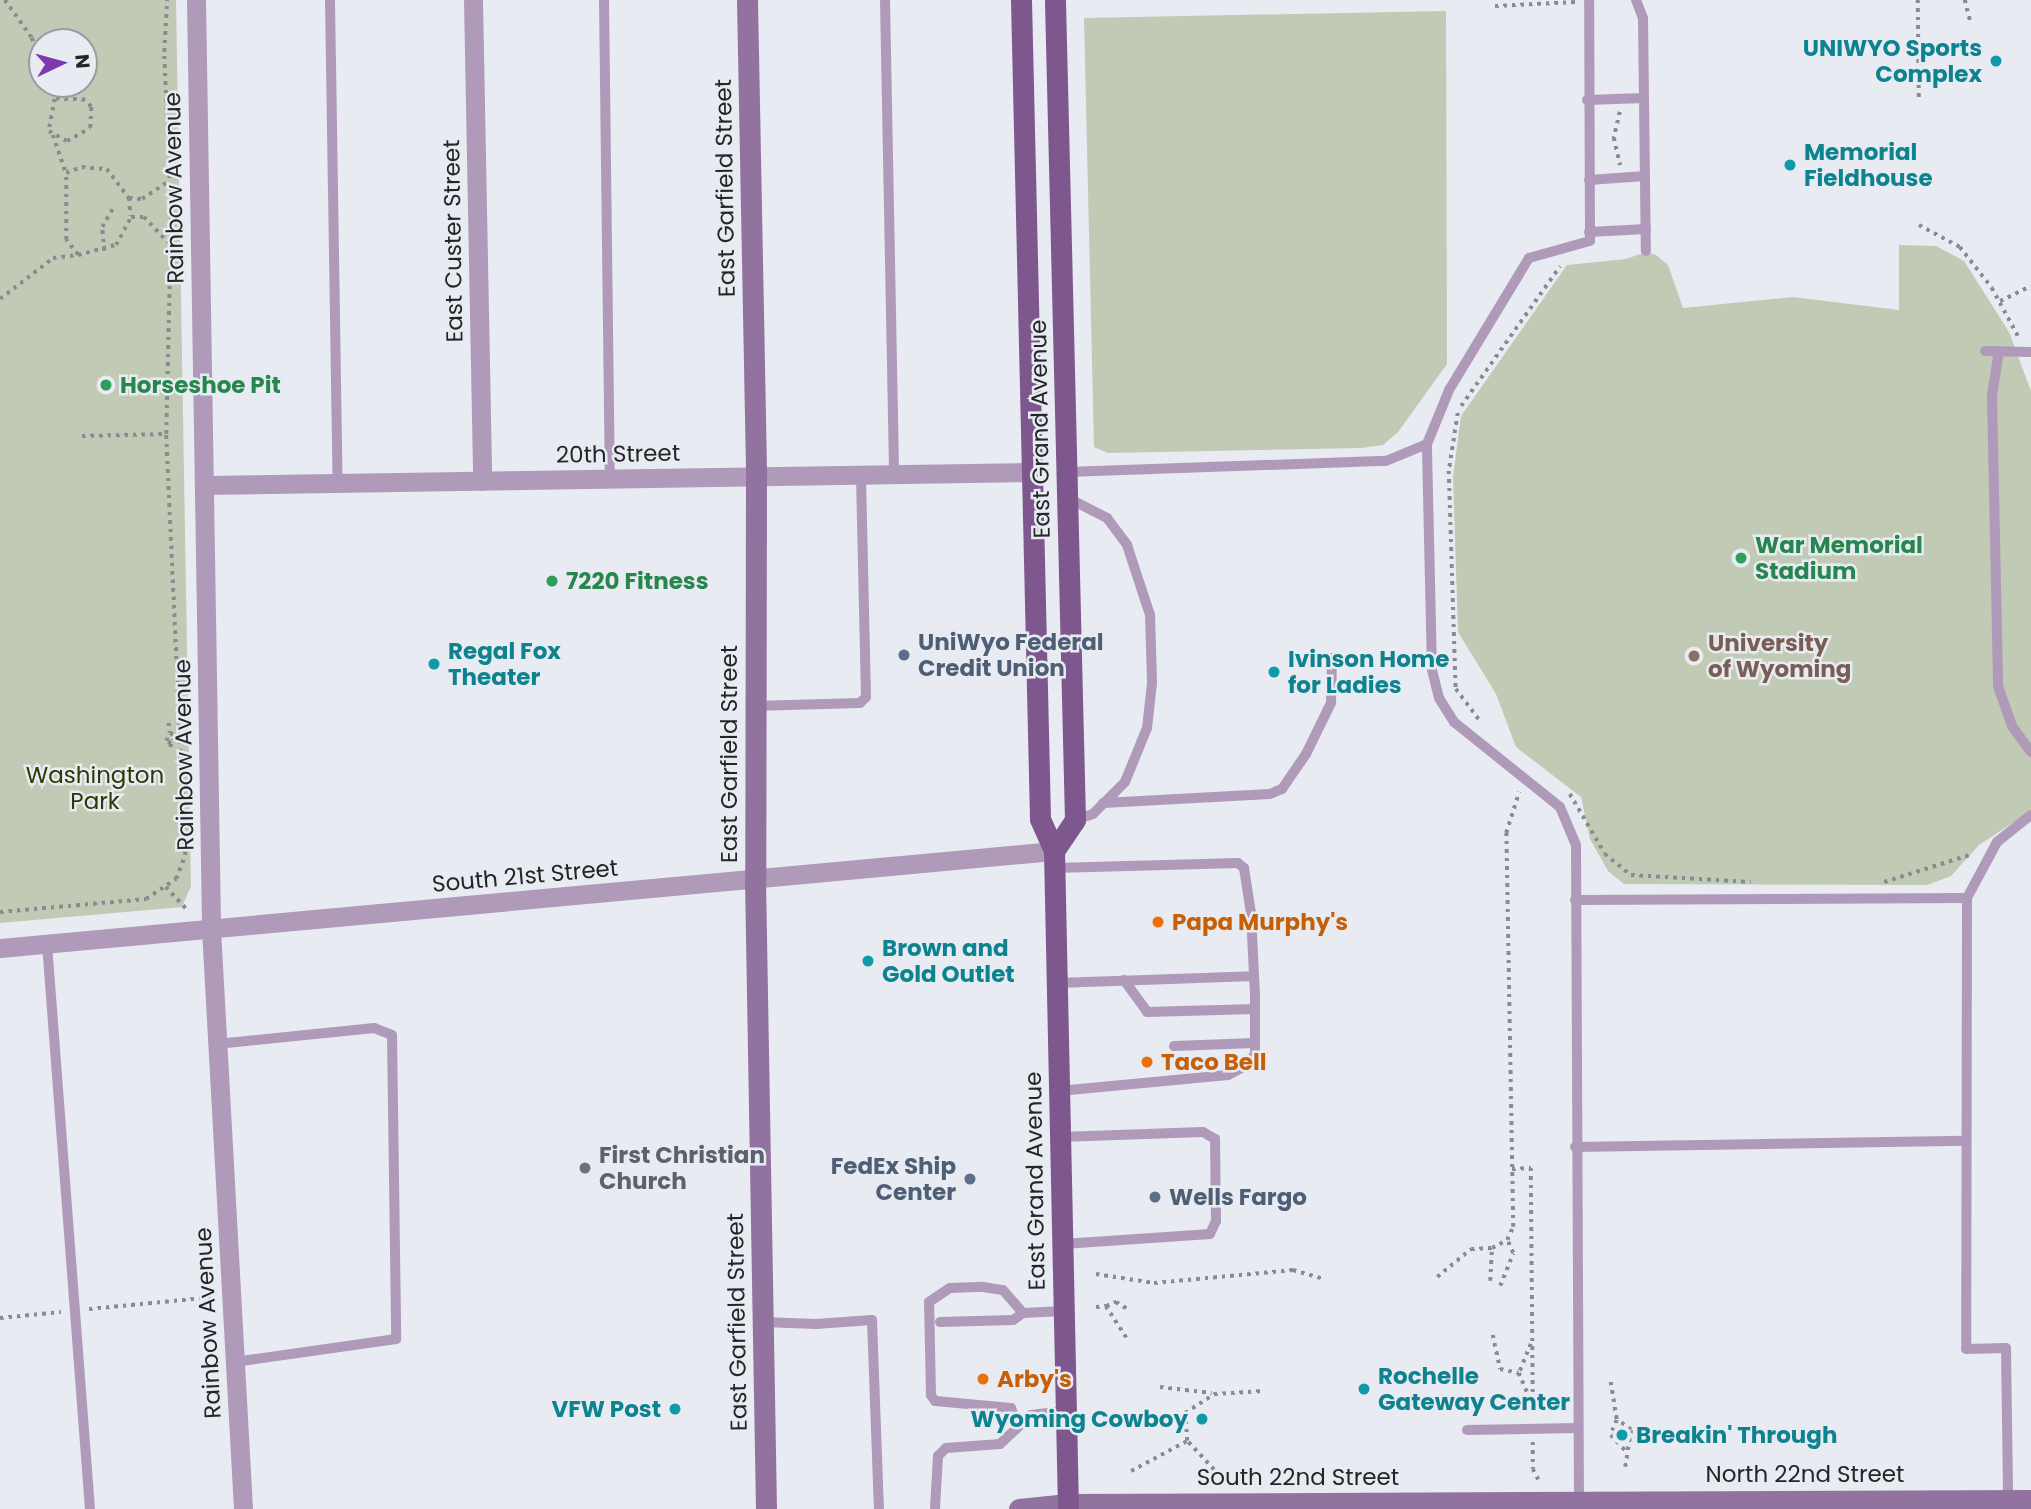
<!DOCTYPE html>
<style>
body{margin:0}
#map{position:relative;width:2031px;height:1509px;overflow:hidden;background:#e8ebf1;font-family:Poppins,sans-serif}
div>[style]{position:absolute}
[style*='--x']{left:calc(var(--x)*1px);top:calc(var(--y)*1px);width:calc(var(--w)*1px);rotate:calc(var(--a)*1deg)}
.green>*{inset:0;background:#c0cab4}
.path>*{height:3.5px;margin-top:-1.75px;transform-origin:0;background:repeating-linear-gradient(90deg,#898b8f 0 3.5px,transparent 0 8.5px)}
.lane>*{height:10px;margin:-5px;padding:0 5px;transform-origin:5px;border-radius:5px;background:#b09ab9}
.street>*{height:19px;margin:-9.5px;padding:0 9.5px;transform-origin:9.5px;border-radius:9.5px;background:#b09ab9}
.secondary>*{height:21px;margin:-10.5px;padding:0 10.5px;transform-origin:10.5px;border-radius:10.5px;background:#9273a0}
.primary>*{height:21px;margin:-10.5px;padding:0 10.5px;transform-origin:10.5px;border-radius:10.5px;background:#7d578d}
.dots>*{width:19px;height:19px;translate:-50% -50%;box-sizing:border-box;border:4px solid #e8ebf1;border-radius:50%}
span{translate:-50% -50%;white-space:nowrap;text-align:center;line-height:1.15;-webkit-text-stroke:5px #e8ebf1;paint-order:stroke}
.culture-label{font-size:23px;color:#0d838f;font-weight:700}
.right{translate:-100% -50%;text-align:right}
.left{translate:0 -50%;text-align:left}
.street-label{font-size:23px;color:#242527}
.leisure-label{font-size:23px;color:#27864d;font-weight:700}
.service-label{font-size:23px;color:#4e5e75;font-weight:700}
.education-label{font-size:23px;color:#785e54;font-weight:700}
.park-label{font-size:23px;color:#273b03}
.food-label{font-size:23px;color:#c56008;font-weight:700}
.worship-label{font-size:23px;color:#5b616d;font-weight:700}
.north{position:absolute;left:28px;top:28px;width:70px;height:70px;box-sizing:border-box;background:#e8ebf1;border:2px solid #9a9ca0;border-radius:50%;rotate:85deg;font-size:19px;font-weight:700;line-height:28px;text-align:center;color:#242527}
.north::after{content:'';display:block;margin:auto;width:24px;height:32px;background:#7d3aae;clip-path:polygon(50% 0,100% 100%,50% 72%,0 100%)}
</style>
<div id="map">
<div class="green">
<i style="clip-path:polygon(evenodd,0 0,176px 0,191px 886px,182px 907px,0 923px,0 0,42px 42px,84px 42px,84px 84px,42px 84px,42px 42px)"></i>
<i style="clip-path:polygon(1446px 11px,1447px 364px,1398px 432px,1383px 445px,1361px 448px,1108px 453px,1094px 447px,1084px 18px)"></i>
<i style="clip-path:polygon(1899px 245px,1936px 246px,1964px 261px,2009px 332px,2031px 391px,2031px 811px,1979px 845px,1951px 876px,1927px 885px,1624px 884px,1608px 871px,1590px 839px,1581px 797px,1516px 747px,1496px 694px,1458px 632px,1453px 477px,1461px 416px,1567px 265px,1626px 259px,1646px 252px,1656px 255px,1668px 265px,1683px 308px,1793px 297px,1899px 310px)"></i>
</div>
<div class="path">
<i style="--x:5;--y:0;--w:47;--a:54.6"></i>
<i style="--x:32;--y:38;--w:27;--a:68"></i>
<i style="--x:1918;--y:0;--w:99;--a:89.4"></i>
<i style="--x:1965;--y:0;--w:25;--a:76"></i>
<i style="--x:1495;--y:6;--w:81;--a:-2.8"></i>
<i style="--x:50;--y:84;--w:16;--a:72"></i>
<i style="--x:55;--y:99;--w:33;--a:101"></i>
<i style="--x:49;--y:131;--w:21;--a:29"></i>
<i style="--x:67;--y:141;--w:26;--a:-29"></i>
<i style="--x:90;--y:128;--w:21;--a:-87"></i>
<i style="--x:91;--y:107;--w:9;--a:-131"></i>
<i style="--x:85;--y:100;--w:30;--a:-178"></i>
<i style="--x:1620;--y:112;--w:27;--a:103"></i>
<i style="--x:1614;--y:138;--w:28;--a:77"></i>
<i style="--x:53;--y:135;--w:40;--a:71.1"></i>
<i style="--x:66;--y:173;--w:17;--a:-21"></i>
<i style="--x:82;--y:167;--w:25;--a:5"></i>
<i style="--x:107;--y:169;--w:36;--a:53"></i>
<i style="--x:129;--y:198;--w:13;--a:4"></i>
<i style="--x:142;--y:199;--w:32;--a:-34"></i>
<i style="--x:129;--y:198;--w:18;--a:84"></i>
<i style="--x:1919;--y:225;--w:47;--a:28.2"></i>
<i style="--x:1960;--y:247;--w:52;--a:52"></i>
<i style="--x:1992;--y:288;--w:55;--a:61.6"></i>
<i style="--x:104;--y:251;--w:24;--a:-95"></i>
<i style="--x:102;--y:227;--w:24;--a:-60"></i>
<i style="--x:78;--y:255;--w:39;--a:-15"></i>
<i style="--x:116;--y:245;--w:32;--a:-62"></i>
<i style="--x:131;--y:217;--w:13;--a:0"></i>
<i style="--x:144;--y:217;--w:37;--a:46"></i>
<i style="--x:0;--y:299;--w:67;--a:-37.7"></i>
<i style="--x:53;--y:258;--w:25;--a:-7"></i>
<i style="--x:78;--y:255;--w:19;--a:-129"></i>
<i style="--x:66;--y:240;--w:67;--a:-90"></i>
<i style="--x:2000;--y:301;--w:34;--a:-26"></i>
<i style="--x:1461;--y:406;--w:171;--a:-54.7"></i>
<i style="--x:1458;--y:413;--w:59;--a:98.8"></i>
<i style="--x:1449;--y:471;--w:218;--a:88.2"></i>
<i style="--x:1456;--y:689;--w:40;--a:53"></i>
<i style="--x:82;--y:436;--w:84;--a:-1.4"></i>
<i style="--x:169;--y:723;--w:10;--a:84"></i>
<i style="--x:175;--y:738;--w:7;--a:124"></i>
<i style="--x:171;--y:744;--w:6;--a:-149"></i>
<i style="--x:166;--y:741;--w:9;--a:-63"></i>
<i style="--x:170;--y:733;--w:12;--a:24"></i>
<i style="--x:171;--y:744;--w:8;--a:90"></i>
<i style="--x:1570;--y:794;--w:69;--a:59.7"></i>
<i style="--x:1605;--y:854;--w:33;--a:39"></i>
<i style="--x:1631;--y:875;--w:120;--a:3.3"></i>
<i style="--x:1884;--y:882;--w:93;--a:-17.5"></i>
<i style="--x:166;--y:887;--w:33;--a:47"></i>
<i style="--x:0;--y:912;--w:147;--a:-5.1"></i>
<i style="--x:146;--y:899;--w:36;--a:-34"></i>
<i style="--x:176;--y:879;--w:26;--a:-69"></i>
<i style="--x:185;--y:855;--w:421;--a:-92.6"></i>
<i style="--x:166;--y:434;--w:213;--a:-88.7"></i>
<i style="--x:171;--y:221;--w:169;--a:-92.4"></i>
<i style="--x:164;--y:52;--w:52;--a:-86.7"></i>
<i style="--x:1512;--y:1169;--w:19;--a:-3"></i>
<i style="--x:1531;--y:1168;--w:245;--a:89.5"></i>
<i style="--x:1096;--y:1274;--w:59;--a:8.8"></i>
<i style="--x:1154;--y:1283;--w:140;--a:-5.3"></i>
<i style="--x:1293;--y:1270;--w:33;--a:16"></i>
<i style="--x:1437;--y:1277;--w:44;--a:-39.5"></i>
<i style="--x:1471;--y:1249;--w:21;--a:-3"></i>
<i style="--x:1492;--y:1248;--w:17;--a:-28"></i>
<i style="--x:1507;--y:1240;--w:14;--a:-65"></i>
<i style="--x:1513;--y:1227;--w:394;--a:-91"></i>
<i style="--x:1506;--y:833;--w:43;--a:-72.4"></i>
<i style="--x:1490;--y:1281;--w:33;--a:-87"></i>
<i style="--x:1500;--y:1286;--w:35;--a:-68"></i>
<i style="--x:1513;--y:1253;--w:14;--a:-115"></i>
<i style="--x:1106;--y:1306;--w:11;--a:-22"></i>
<i style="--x:1116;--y:1302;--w:17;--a:31"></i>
<i style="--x:1096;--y:1307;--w:10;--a:-6"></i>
<i style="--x:1106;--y:1306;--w:40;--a:57.1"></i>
<i style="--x:89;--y:1309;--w:126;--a:-5.5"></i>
<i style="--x:0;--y:1318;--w:61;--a:-5.6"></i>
<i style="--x:1493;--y:1335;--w:35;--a:78"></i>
<i style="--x:1500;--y:1369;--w:19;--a:12"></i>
<i style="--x:1531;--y:1344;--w:31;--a:112"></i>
<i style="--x:1519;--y:1373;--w:33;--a:67"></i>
<i style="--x:1611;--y:1382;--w:38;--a:81"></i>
<i style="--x:1160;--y:1387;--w:52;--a:6.6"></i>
<i style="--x:1533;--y:1442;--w:27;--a:90"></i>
<i style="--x:1533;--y:1469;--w:13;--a:63"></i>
<i style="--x:1625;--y:1467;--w:37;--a:-81"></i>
<i style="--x:1631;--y:1430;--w:17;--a:-144"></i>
<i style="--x:1617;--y:1420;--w:16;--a:112"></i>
<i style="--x:1611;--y:1435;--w:21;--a:47"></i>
<i style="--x:1214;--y:1470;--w:40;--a:-133"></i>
<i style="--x:1187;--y:1441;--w:28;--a:-94"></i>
<i style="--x:1185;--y:1413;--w:35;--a:-33"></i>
<i style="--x:1214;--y:1394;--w:49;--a:-3.5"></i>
<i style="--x:1131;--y:1471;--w:64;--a:-28.2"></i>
</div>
<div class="lane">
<i style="--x:330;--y:0;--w:483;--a:89.1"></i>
<i style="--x:604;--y:0;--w:479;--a:89.3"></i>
<i style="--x:885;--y:0;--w:474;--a:88.9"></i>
<i style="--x:1636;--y:0;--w:19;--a:69"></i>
<i style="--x:1643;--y:18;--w:233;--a:89.3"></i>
<i style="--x:1587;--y:100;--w:57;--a:-2"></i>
<i style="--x:1589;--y:180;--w:56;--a:-4.1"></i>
<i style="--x:1589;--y:232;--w:57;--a:-3"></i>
<i style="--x:1985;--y:351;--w:46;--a:1.2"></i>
<i style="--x:1999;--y:351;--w:45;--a:99"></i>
<i style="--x:1992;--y:395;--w:291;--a:88.8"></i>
<i style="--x:1998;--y:686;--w:42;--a:70.7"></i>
<i style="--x:2012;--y:726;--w:32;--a:54"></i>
<i style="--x:1067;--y:472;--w:319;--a:-2"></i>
<i style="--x:1386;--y:461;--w:44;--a:-22.5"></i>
<i style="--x:1068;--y:498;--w:44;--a:27.1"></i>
<i style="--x:1107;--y:518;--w:34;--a:53"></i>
<i style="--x:1127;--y:545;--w:74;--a:71.8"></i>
<i style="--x:1150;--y:615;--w:68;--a:88.3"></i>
<i style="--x:1152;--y:683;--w:45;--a:96.3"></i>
<i style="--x:1147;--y:728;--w:58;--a:112.2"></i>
<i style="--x:1125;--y:782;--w:45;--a:135"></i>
<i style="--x:1093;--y:814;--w:19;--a:162"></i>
<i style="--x:755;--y:706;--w:105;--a:-1.6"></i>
<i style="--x:860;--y:703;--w:8;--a:-45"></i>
<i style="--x:866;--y:697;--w:223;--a:-91.3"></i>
<i style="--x:1103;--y:803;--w:167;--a:-3.1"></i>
<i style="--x:1270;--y:794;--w:13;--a:-23"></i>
<i style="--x:1282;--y:789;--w:42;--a:-55.6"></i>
<i style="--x:1306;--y:754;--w:57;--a:-63.9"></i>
<i style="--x:1331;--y:703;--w:45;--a:-88.7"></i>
<i style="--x:1332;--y:658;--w:35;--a:177"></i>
<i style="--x:1055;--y:868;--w:183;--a:-1.6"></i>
<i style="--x:1238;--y:863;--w:8;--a:40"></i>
<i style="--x:1244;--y:868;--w:46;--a:81.2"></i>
<i style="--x:1251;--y:913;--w:82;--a:87.2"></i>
<i style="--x:1255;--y:995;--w:59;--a:90"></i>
<i style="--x:1255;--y:1054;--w:14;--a:126"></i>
<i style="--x:1247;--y:1065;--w:21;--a:152"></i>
<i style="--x:1228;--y:1075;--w:170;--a:174.6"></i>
<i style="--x:1967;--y:898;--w:64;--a:-61.8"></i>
<i style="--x:1997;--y:842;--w:43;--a:-38.5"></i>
<i style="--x:1575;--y:900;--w:392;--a:-0.3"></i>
<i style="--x:1967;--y:898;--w:451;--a:90.1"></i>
<i style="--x:1966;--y:1349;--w:40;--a:-1.4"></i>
<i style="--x:2006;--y:1348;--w:152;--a:89.2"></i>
<i style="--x:47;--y:944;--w:567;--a:85.65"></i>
<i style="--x:1124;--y:980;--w:39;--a:54"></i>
<i style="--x:1147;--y:1012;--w:108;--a:-1.6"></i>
<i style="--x:1057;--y:983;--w:197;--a:-2"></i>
<i style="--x:217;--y:1044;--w:158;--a:-5.8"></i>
<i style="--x:374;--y:1028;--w:19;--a:21"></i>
<i style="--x:392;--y:1035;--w:304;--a:89.2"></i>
<i style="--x:396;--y:1339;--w:163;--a:171.9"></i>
<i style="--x:1174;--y:1046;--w:81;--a:-2.1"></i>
<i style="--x:1060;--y:1137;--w:143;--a:-2"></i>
<i style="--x:1203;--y:1132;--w:14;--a:30"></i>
<i style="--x:1215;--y:1139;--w:82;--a:89.3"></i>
<i style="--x:1216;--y:1221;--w:14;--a:115"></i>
<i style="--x:1210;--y:1234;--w:147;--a:176.1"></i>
<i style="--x:1575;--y:1147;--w:391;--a:-0.9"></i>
<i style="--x:763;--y:1322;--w:53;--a:2.2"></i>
<i style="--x:816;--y:1324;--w:56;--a:-4.1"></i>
<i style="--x:872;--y:1320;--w:189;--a:87.9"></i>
<i style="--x:940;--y:1322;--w:73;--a:-1.6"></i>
<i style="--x:1013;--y:1320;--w:12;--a:-35"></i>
<i style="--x:1023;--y:1313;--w:40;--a:-2.9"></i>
<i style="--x:1017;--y:1426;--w:19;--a:-108"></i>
<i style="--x:1011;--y:1408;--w:76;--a:-174.7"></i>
<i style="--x:935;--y:1401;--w:7;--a:-124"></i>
<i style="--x:931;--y:1395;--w:93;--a:-91.2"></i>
<i style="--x:929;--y:1302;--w:25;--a:-34"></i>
<i style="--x:950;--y:1288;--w:33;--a:-2"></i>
<i style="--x:983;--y:1287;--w:20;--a:9"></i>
<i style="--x:1003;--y:1290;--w:30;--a:49"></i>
<i style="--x:1467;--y:1430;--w:111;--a:-1"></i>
<i style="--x:1579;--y:1502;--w:657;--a:-90.26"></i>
<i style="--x:1576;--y:845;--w:41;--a:-112.8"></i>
<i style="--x:1560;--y:807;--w:136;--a:-141.3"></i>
<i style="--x:1454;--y:722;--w:28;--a:-122"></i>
<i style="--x:1439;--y:698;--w:29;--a:-104"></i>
<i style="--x:1432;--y:670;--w:226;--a:-91.3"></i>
<i style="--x:1427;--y:444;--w:58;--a:-67.8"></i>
<i style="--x:1449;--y:390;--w:154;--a:-58.8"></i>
<i style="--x:1529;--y:258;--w:63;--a:-15.6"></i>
<i style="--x:1590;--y:241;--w:241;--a:-90.2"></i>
<i style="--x:935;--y:1509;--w:53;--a:-86.8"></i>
<i style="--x:938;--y:1456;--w:11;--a:-45"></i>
<i style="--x:946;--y:1448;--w:54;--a:-4.2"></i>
<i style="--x:1000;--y:1444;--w:42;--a:-43.1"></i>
<i style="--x:1031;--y:1415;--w:35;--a:-7"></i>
</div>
<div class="street">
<i style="--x:196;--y:0;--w:929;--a:89.07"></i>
<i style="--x:211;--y:929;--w:581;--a:86.84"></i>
<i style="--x:473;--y:0;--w:481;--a:88.9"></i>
<i style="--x:204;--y:485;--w:828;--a:-0.9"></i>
<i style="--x:0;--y:948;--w:1058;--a:-5.26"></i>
</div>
<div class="secondary">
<i style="--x:747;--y:0;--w:476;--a:88.9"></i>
<i style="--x:756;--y:476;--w:403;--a:90.1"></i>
<i style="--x:755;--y:879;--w:630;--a:89"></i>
<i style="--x:1019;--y:1509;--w:49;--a:-5.8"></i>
<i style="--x:1068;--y:1504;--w:963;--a:-0.24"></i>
</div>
<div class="primary">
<i style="--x:1021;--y:0;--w:819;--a:88.67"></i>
<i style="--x:1040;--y:819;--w:35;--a:66"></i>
<i style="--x:1054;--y:851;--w:658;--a:88.78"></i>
<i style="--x:1054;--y:851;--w:37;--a:-56"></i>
<i style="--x:1075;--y:820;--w:820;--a:-91.4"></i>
</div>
<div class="dots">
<i style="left:1996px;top:61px;background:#0f9aa8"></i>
<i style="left:1790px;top:165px;background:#0f9aa8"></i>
<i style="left:106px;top:385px;background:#2e9e5b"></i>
<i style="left:1741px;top:558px;background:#2e9e5b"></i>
<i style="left:552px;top:581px;background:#2e9e5b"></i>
<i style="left:904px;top:655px;background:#5c6f8a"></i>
<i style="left:1694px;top:656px;background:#8d6e63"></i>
<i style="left:434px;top:664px;background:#0f9aa8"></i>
<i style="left:1274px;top:672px;background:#0f9aa8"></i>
<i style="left:1158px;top:922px;background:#e8710a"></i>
<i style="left:868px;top:961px;background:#0f9aa8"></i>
<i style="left:1147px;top:1062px;background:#e8710a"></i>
<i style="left:585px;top:1168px;background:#6b7280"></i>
<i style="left:970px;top:1179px;background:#5c6f8a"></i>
<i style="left:1155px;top:1197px;background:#5c6f8a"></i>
<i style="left:983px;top:1379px;background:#e8710a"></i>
<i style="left:1364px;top:1389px;background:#0f9aa8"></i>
<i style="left:675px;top:1409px;background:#0f9aa8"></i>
<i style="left:1202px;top:1419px;background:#0f9aa8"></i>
<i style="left:1622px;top:1435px;background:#0f9aa8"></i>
</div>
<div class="culture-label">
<span class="right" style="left:1982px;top:61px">UNIWYO Sports<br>Complex</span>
<span class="left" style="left:1804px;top:165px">Memorial<br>Fieldhouse</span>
<span class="left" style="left:448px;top:664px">Regal Fox<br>Theater</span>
<span class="left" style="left:1288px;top:672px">Ivinson Home<br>for Ladies</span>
<span class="left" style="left:882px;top:961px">Brown and<br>Gold Outlet</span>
<span class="left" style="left:1378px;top:1389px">Rochelle<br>Gateway Center</span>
<span class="right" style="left:661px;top:1409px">VFW Post</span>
<span class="right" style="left:1188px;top:1419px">Wyoming Cowboy</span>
<span class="left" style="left:1636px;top:1435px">Breakin' Through</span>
</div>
<div class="street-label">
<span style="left:174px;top:188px;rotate:-91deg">Rainbow Avenue</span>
<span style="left:725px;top:188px;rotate:-91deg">East Garfield Street</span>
<span style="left:453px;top:241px;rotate:-91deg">East Custer Street</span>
<span style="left:1040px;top:429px;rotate:-91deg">East Grand Avenue</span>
<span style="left:618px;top:454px;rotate:-1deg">20th Street</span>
<span style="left:729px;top:754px;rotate:-90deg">East Garfield Street</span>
<span style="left:184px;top:755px;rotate:-91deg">Rainbow Avenue</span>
<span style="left:525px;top:876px;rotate:-5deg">South 21st Street</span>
<span style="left:1035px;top:1181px;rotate:-91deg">East Grand Avenue</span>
<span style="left:737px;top:1322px;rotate:-91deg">East Garfield Street</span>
<span style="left:208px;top:1323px;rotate:-93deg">Rainbow Avenue</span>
<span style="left:1805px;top:1474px">North 22nd Street</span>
<span style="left:1298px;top:1477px">South 22nd Street</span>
</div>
<div class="leisure-label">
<span class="left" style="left:120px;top:385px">Horseshoe Pit</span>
<span class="left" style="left:1755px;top:558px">War Memorial<br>Stadium</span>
<span class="left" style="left:566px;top:581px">7220 Fitness</span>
</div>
<div class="service-label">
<span class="left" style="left:918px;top:655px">UniWyo Federal<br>Credit Union</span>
<span class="right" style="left:956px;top:1179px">FedEx Ship<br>Center</span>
<span class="left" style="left:1169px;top:1197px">Wells Fargo</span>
</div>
<div class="education-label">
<span class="left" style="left:1708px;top:656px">University<br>of Wyoming</span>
</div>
<div class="park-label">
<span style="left:95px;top:788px">Washington<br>Park</span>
</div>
<div class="food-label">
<span class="left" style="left:1172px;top:922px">Papa Murphy's</span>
<span class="left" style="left:1161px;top:1062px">Taco Bell</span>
<span class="left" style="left:997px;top:1379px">Arby's</span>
</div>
<div class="worship-label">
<span class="left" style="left:599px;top:1168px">First Christian<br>Church</span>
</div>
<div class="north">N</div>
</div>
